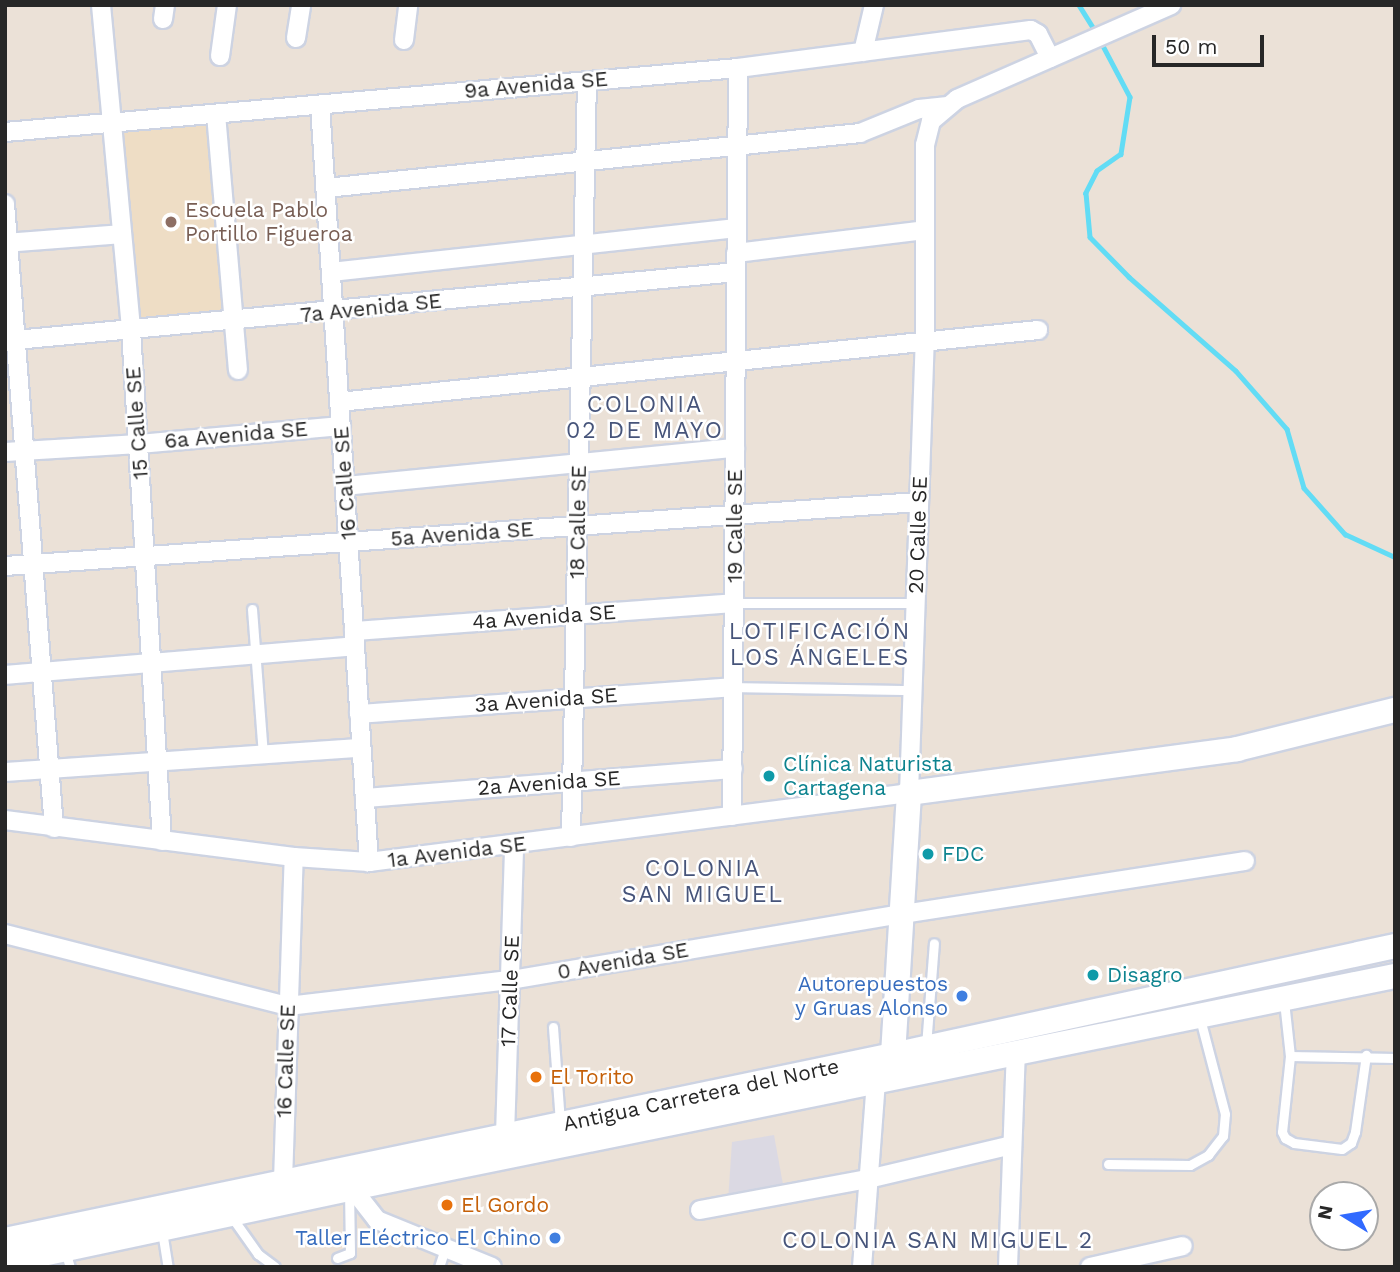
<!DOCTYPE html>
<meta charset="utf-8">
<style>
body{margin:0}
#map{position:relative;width:1400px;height:1272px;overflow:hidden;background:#ebe1d7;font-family:"Work Sans",sans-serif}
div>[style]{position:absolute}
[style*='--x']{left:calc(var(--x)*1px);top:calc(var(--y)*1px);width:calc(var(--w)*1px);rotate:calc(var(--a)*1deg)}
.industrial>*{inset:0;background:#dbd9e3}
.education>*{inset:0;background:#eeddc5}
.stream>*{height:4.5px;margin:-2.25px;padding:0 2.25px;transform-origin:2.25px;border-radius:2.25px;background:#62dcf5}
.roads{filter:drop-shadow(2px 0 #cdd3e2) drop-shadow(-2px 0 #cdd3e2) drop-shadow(0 2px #cdd3e2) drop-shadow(0 -2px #cdd3e2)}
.lane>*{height:9px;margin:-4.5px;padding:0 4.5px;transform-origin:4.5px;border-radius:4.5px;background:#fff}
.street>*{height:18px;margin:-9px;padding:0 9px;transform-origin:9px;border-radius:9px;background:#fff}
.secondary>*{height:24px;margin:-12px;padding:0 12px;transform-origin:12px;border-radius:12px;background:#fff}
.dots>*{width:19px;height:19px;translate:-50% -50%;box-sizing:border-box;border:4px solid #fff;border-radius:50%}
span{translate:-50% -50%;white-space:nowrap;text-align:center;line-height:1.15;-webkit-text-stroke:5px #fff;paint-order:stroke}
.street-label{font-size:21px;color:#272727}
.education-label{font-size:21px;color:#785e54}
.left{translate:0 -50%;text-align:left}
.culture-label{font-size:21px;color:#0d838f}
.shop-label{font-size:21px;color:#366cbe}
.right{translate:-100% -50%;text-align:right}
.food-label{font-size:21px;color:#c56008}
.neighbourhood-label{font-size:23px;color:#46547a;letter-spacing:2px}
.frame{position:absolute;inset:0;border:7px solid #272727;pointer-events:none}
.north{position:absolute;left:1309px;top:1181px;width:70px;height:70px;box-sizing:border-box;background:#fff;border:2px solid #a9a9a9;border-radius:50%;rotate:281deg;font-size:19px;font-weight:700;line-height:28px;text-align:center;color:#272727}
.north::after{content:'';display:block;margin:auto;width:24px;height:32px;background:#316aff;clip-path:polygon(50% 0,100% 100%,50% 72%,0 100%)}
.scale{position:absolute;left:1152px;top:35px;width:112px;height:32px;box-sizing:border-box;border:4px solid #272727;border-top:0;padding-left:9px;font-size:21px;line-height:24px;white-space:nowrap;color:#272727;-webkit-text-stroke:5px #fff;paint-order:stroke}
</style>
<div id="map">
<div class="industrial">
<i style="clip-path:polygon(774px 1135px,784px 1190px,728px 1201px,732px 1142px)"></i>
</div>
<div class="education">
<i style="clip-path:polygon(209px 121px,225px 316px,135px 323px,116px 128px)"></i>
</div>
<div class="stream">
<i style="--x:1079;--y:5;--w:34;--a:58"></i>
<i style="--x:1101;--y:42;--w:62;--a:62.2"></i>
<i style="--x:1130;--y:97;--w:58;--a:99"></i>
<i style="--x:1121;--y:154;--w:29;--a:145"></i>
<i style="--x:1097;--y:171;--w:25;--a:117"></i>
<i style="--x:1086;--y:193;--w:44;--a:84.8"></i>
<i style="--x:1090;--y:237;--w:56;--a:45.7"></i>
<i style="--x:1129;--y:277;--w:142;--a:41.3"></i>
<i style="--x:1236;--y:371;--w:77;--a:48.7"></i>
<i style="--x:1287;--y:429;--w:61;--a:73.9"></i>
<i style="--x:1304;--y:488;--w:62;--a:48.3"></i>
<i style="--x:1345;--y:534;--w:55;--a:24.7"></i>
</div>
<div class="roads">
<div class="lane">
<i style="--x:735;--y:603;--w:181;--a:0"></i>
<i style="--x:252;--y:609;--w:146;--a:85.7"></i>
<i style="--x:733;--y:687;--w:179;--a:1"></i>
<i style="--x:1284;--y:1001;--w:55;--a:83.8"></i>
<i style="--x:1290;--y:1056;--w:105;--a:1.1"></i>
<i style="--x:553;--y:1027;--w:96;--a:85.8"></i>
<i style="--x:926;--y:1046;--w:103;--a:-85.6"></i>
<i style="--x:1290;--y:1056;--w:76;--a:96"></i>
<i style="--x:1282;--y:1132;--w:7;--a:63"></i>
<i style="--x:1285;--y:1138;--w:10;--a:29"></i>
<i style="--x:1294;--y:1143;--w:48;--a:7.1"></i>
<i style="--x:1342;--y:1149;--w:11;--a:-34"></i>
<i style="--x:1351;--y:1143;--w:12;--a:-70"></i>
<i style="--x:1355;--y:1132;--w:78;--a:-81.9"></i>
<i style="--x:1108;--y:1164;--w:82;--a:0.7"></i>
<i style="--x:1190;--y:1165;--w:21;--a:-29"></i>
<i style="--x:1208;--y:1155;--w:24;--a:-52"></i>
<i style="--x:1223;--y:1136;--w:22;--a:-85"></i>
<i style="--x:1225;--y:1114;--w:98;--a:-104.7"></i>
<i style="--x:231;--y:1216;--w:47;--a:54.6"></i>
<i style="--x:258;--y:1254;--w:21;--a:37"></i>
<i style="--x:162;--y:1231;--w:36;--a:81"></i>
<i style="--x:65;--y:1251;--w:17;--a:73"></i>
<i style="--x:337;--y:1258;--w:14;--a:-21"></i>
<i style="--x:350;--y:1253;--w:61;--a:-90.9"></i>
<i style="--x:439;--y:1267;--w:20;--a:-72"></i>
</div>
<div class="street">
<i style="--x:101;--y:5;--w:326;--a:84.7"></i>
<i style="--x:131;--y:330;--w:512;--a:86.53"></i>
<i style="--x:163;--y:19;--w:14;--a:-82"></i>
<i style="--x:296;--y:38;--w:33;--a:-81"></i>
<i style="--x:404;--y:40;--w:35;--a:-83"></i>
<i style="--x:863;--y:52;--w:48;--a:-76.8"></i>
<i style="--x:220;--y:56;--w:51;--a:-82.2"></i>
<i style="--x:320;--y:105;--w:759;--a:86.3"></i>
<i style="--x:216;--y:114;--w:257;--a:85.1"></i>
<i style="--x:5;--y:132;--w:736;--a:-4.99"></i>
<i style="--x:738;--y:68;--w:295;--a:-7.4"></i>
<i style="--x:1031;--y:30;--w:8;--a:30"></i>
<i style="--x:1038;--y:34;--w:27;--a:63"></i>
<i style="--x:326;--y:188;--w:537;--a:-5.88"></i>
<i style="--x:860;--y:133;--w:64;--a:-22.1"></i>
<i style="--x:919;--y:109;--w:29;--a:-6"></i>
<i style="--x:5;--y:204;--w:626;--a:85.51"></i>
<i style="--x:5;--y:243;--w:116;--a:-4.4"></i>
<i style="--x:736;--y:253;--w:190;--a:-6.9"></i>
<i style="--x:331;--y:272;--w:408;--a:-6.2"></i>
<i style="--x:5;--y:341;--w:734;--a:-5.39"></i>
<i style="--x:339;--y:402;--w:703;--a:-5.88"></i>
<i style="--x:5;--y:452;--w:134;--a:-3.4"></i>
<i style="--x:139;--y:444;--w:203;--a:-5.1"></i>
<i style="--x:345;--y:486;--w:392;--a:-5.6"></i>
<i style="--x:5;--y:566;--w:916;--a:-4.01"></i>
<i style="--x:354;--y:631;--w:382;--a:-4.2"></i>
<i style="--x:5;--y:675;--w:351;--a:-4.7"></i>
<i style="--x:359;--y:714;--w:375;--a:-4.1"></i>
<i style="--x:5;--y:772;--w:357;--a:-3.9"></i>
<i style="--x:365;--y:798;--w:369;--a:-4.5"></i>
<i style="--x:732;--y:816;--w:748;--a:-89.54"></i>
<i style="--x:5;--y:820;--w:291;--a:7.3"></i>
<i style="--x:294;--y:857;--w:75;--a:3.8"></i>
<i style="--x:369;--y:862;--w:544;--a:-7.28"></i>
<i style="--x:909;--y:793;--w:450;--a:-88"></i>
<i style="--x:925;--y:343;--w:198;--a:-90"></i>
<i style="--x:925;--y:145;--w:25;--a:-76"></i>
<i style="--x:931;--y:121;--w:34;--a:-40"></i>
<i style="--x:957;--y:99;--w:234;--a:-23.7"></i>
<i style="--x:571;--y:837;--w:756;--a:-88.79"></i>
<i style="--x:5;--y:934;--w:292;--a:14.3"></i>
<i style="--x:288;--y:1006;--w:225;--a:-6.7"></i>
<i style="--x:511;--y:980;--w:398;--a:-9.6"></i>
<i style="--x:903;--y:914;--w:346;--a:-8.8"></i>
<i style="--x:505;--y:1136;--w:291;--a:-88.2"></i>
<i style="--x:283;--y:1181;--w:324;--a:-88.1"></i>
<i style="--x:352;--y:1188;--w:41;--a:52"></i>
<i style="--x:377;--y:1220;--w:124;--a:22.2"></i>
<i style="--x:700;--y:1210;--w:171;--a:-10.5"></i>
<i style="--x:868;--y:1179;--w:148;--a:-13.3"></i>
<i style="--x:862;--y:1267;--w:186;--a:-85.7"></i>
<i style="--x:1008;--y:1267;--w:215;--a:-87.9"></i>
<i style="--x:1090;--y:1267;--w:95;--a:-12.7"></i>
</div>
<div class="secondary">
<i style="--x:893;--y:1055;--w:262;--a:-86.5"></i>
<i style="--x:909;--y:793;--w:331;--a:-7.6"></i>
<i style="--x:1237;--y:749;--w:163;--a:-13.9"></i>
<i style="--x:5;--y:1240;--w:907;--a:-11.77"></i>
<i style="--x:893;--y:1055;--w:514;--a:-12.25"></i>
<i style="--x:5;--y:1262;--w:355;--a:-12"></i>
<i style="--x:352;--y:1188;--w:1064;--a:-11.49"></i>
</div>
</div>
<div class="dots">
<i style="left:171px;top:222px;background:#8d6e63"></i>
<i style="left:769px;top:776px;background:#0f9aa8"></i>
<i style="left:928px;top:854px;background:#0f9aa8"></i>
<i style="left:1093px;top:975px;background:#0f9aa8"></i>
<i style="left:962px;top:996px;background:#3f7fe0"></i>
<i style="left:536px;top:1077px;background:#e8710a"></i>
<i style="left:447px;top:1205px;background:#e8710a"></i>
<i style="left:555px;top:1238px;background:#3f7fe0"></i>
</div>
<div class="street-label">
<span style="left:536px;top:85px;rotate:-5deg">9a Avenida SE</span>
<span style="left:371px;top:308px;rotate:-6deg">7a Avenida SE</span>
<span style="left:137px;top:423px;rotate:-94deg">15 Calle SE</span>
<span style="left:236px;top:435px;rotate:-5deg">6a Avenida SE</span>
<span style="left:345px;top:483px;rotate:-94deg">16 Calle SE</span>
<span style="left:578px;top:522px;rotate:-89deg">18 Calle SE</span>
<span style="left:735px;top:526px;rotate:-90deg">19 Calle SE</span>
<span style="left:462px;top:534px;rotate:-4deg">5a Avenida SE</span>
<span style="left:918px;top:535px;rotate:-88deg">20 Calle SE</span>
<span style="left:544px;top:617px;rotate:-4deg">4a Avenida SE</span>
<span style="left:546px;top:700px;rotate:-4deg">3a Avenida SE</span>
<span style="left:549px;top:783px;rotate:-4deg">2a Avenida SE</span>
<span style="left:457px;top:852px;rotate:-7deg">1a Avenida SE</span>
<span style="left:623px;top:961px;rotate:-10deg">0 Avenida SE</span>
<span style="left:510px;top:991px;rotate:-88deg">17 Calle SE</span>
<span style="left:286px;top:1061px;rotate:-88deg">16 Calle SE</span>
<span style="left:701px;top:1095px;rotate:-12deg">Antigua Carretera del Norte</span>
</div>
<div class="education-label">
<span class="left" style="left:185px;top:222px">Escuela Pablo<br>Portillo Figueroa</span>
</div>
<div class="culture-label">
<span class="left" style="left:783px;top:776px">Clínica Naturista<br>Cartagena</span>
<span class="left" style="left:942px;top:854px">FDC</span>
<span class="left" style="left:1107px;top:975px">Disagro</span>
</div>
<div class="shop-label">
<span class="right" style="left:948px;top:996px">Autorepuestos<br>y Gruas Alonso</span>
<span class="right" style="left:541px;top:1238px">Taller Eléctrico El Chino</span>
</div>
<div class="food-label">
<span class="left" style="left:550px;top:1077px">El Torito</span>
<span class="left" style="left:461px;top:1205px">El Gordo</span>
</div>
<div class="neighbourhood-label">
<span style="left:645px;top:418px">COLONIA<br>02 DE MAYO</span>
<span style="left:820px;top:645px">LOTIFICACIÓN<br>LOS ÁNGELES</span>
<span style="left:703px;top:882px">COLONIA<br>SAN MIGUEL</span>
<span style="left:938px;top:1241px">COLONIA SAN MIGUEL 2</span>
</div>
<div class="frame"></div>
<div class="north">N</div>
<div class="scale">50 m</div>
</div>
